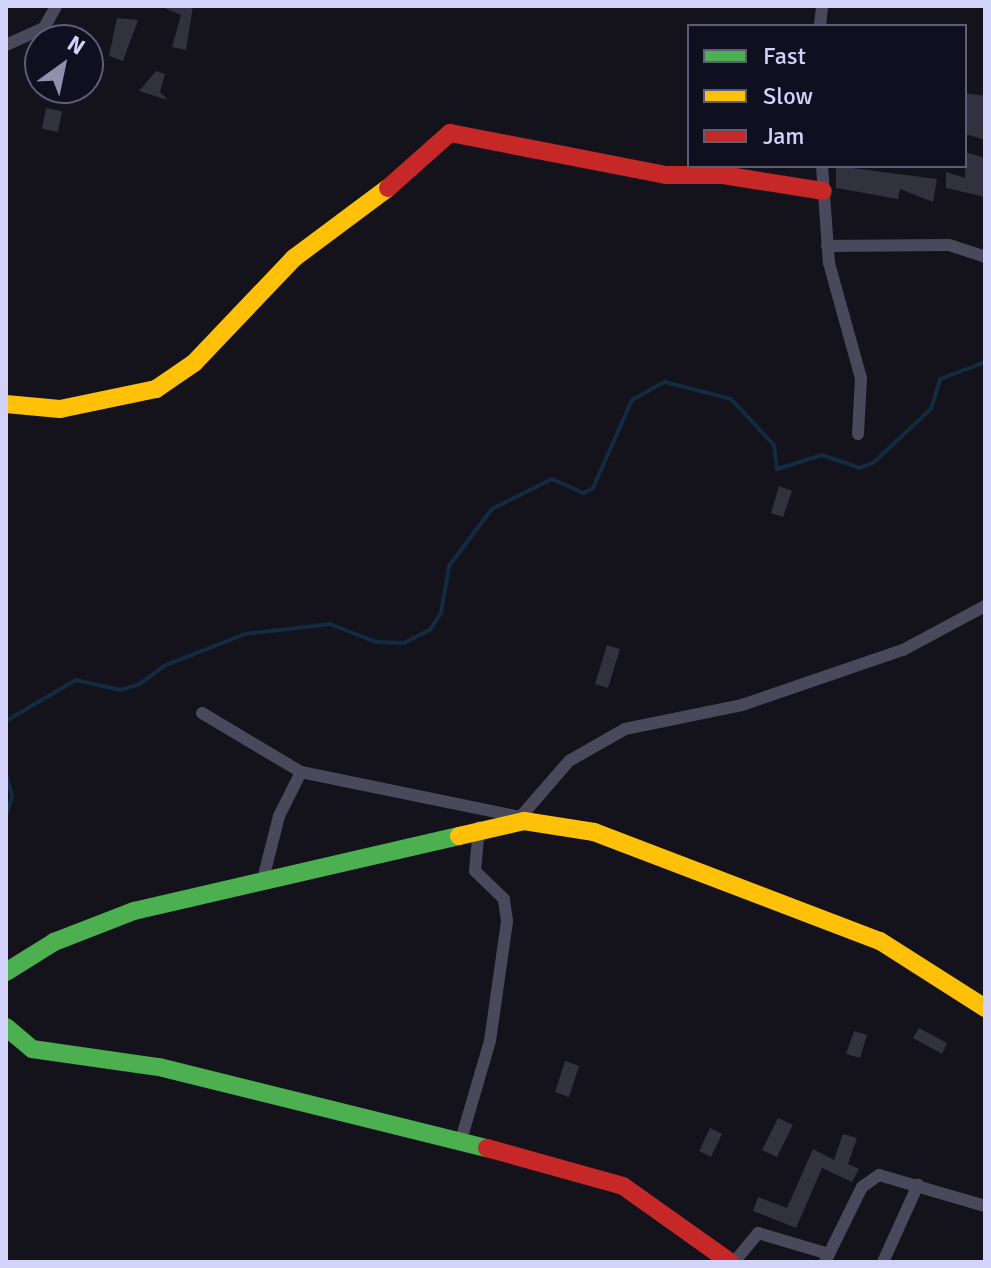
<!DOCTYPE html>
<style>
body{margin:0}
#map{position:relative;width:991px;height:1268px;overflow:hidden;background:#14131c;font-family:Signika,sans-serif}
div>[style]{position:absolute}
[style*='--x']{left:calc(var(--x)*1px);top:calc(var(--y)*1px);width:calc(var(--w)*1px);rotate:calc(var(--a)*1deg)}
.stream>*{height:4px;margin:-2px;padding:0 2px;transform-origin:2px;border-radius:2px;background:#132b41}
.building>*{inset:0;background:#32313e}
.street>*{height:12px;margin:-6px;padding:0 6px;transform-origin:6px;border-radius:6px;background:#49495b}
.fast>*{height:18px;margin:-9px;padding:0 9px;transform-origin:9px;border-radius:9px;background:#4caf50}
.slow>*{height:18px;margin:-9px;padding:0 9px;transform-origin:9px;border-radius:9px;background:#ffc107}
.jam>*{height:18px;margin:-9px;padding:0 9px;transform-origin:9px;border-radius:9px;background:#c62828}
span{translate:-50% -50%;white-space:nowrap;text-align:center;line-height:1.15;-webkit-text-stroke:6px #100f20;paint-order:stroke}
.frame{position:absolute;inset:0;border:8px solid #d2d2fb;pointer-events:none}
.legend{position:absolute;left:687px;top:24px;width:280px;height:144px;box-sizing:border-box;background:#100f20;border:2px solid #5e5d78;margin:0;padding:10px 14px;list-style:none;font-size:24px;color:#d2d2fb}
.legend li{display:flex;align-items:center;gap:16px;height:40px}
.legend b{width:40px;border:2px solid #5e5d78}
.north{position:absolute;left:24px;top:24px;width:80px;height:80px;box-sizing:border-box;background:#100f20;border:2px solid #5e5d78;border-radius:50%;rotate:33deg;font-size:22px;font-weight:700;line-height:32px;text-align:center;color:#d2d2fb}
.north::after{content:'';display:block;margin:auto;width:28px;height:36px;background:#908fad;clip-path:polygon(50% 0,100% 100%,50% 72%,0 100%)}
</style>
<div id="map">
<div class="stream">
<i style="--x:6;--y:721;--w:81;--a:-30.4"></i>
<i style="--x:76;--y:680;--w:45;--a:12.8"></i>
<i style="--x:120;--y:690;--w:19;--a:-16"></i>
<i style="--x:138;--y:685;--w:34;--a:-36"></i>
<i style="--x:166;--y:665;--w:85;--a:-21.4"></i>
<i style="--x:245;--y:634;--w:86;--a:-6.7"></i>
<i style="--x:330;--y:624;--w:49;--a:21.4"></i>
<i style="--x:376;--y:642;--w:28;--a:2"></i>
<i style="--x:404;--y:643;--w:29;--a:-27"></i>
<i style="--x:430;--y:630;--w:20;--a:-57"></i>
<i style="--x:441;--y:613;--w:48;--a:-80.3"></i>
<i style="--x:449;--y:566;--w:71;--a:-53"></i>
<i style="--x:492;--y:509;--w:67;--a:-26.6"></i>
<i style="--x:552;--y:479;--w:35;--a:24"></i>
<i style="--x:584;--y:493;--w:10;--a:-29"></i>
<i style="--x:593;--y:488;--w:96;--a:-66.1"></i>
<i style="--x:632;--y:400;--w:38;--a:-29"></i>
<i style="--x:665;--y:382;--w:68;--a:14.4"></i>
<i style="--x:731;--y:399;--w:63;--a:46.9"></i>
<i style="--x:774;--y:445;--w:24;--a:83"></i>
<i style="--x:777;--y:469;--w:47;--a:-17.3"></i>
<i style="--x:822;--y:455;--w:39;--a:19"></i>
<i style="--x:859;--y:468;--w:15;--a:-20"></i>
<i style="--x:873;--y:463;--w:79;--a:-43"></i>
<i style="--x:931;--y:409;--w:31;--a:-73"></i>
<i style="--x:940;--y:379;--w:48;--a:-20.7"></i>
<i style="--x:6;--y:774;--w:23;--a:75"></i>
<i style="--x:12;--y:796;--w:22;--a:106"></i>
</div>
<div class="building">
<i style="clip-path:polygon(160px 6px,193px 6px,186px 50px,172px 47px,181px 15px)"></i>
<i style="clip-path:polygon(117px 18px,138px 20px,123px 61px,109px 56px)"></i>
<i style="clip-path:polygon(156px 71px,165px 74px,160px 92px,168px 100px,139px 91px)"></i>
<i style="clip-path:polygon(965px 93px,985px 96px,985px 140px,965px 134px)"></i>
<i style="clip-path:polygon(46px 108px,62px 111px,58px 132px,42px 129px)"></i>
<i style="clip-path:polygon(965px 152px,985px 158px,985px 197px,946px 188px,946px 172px,965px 178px)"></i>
<i style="clip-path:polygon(836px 166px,937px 179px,933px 202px,900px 189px,898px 199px,836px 188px)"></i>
<i style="clip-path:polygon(779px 486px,792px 491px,783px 517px,771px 513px)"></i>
<i style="clip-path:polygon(607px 645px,620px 649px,608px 688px,595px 684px)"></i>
<i style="clip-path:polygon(919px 1028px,947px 1043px,942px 1054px,913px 1038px)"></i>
<i style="clip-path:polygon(854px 1031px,867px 1035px,860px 1058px,846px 1054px)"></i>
<i style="clip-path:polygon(565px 1061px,579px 1066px,569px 1097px,555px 1092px)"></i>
<i style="clip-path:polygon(778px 1118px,793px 1125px,777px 1157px,762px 1150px)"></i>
<i style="clip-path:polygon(710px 1128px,722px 1134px,711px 1157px,699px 1151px)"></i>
<i style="clip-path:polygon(843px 1134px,857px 1138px,848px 1164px,859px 1169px,852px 1182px,822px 1168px,796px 1228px,753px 1211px,758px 1197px,787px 1208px,813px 1149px,834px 1160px)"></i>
</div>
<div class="street">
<i style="--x:820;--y:26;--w:20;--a:-84"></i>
<i style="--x:6;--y:45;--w:42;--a:-24.1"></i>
<i style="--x:44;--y:28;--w:25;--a:-61"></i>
<i style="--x:822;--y:166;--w:97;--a:85.9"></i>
<i style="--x:829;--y:263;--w:119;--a:74.5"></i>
<i style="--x:861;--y:378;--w:56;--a:93.1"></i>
<i style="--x:827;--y:246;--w:122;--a:-0.5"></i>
<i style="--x:949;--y:245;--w:38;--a:18"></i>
<i style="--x:202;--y:713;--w:115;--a:30.8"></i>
<i style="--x:301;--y:772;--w:224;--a:11.6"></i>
<i style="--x:516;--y:822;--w:81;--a:-49"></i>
<i style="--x:569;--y:761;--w:64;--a:-29.7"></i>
<i style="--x:625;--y:729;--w:119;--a:-11.6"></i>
<i style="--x:742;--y:705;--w:170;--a:-18.9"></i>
<i style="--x:903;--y:650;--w:93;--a:-28.2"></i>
<i style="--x:263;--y:879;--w:65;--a:-75.7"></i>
<i style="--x:279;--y:816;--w:49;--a:-63.4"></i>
<i style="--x:461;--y:1140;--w:103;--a:-73.7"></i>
<i style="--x:490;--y:1041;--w:121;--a:-81.9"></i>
<i style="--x:507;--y:921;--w:22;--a:-98"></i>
<i style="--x:504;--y:899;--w:40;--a:-136"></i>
<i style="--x:475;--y:871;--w:44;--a:-84.8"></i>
<i style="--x:734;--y:1262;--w:38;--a:-50"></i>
<i style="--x:758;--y:1233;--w:74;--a:16.5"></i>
<i style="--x:825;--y:1262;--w:84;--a:-63.7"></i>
<i style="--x:862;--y:1187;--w:21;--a:-35"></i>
<i style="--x:879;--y:1175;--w:110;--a:16.3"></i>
<i style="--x:883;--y:1262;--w:85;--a:-65.6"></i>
</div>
<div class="fast">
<i style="--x:6;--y:972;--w:57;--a:-32"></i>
<i style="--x:54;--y:942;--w:86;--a:-21.2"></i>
<i style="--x:134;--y:911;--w:334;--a:-13"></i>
<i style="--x:6;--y:1027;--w:34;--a:40"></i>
<i style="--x:32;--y:1049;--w:128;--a:8.1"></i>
<i style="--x:159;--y:1067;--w:338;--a:13.9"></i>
</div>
<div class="slow">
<i style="--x:6;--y:404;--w:54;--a:5.3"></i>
<i style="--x:60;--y:409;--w:98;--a:-11.8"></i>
<i style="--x:156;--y:389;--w:46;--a:-34.4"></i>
<i style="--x:194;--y:363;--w:145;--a:-46.4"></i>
<i style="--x:294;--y:258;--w:117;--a:-36.7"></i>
<i style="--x:459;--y:836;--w:67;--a:-13"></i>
<i style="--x:524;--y:821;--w:71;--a:8.9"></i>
<i style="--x:594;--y:832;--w:306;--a:20.9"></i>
<i style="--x:880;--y:941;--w:125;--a:32.5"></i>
</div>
<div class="jam">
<i style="--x:388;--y:188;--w:83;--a:-41.6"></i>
<i style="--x:450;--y:133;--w:220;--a:11"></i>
<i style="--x:666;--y:175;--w:57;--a:0"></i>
<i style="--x:723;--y:175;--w:101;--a:9.1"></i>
<i style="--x:487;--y:1148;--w:141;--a:15.6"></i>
<i style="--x:623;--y:1186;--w:131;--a:35.4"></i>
</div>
<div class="frame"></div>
<ul class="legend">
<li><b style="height:10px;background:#4caf50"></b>Fast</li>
<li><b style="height:10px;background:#ffc107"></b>Slow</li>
<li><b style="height:10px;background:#c62828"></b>Jam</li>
</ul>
<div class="north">N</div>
</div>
